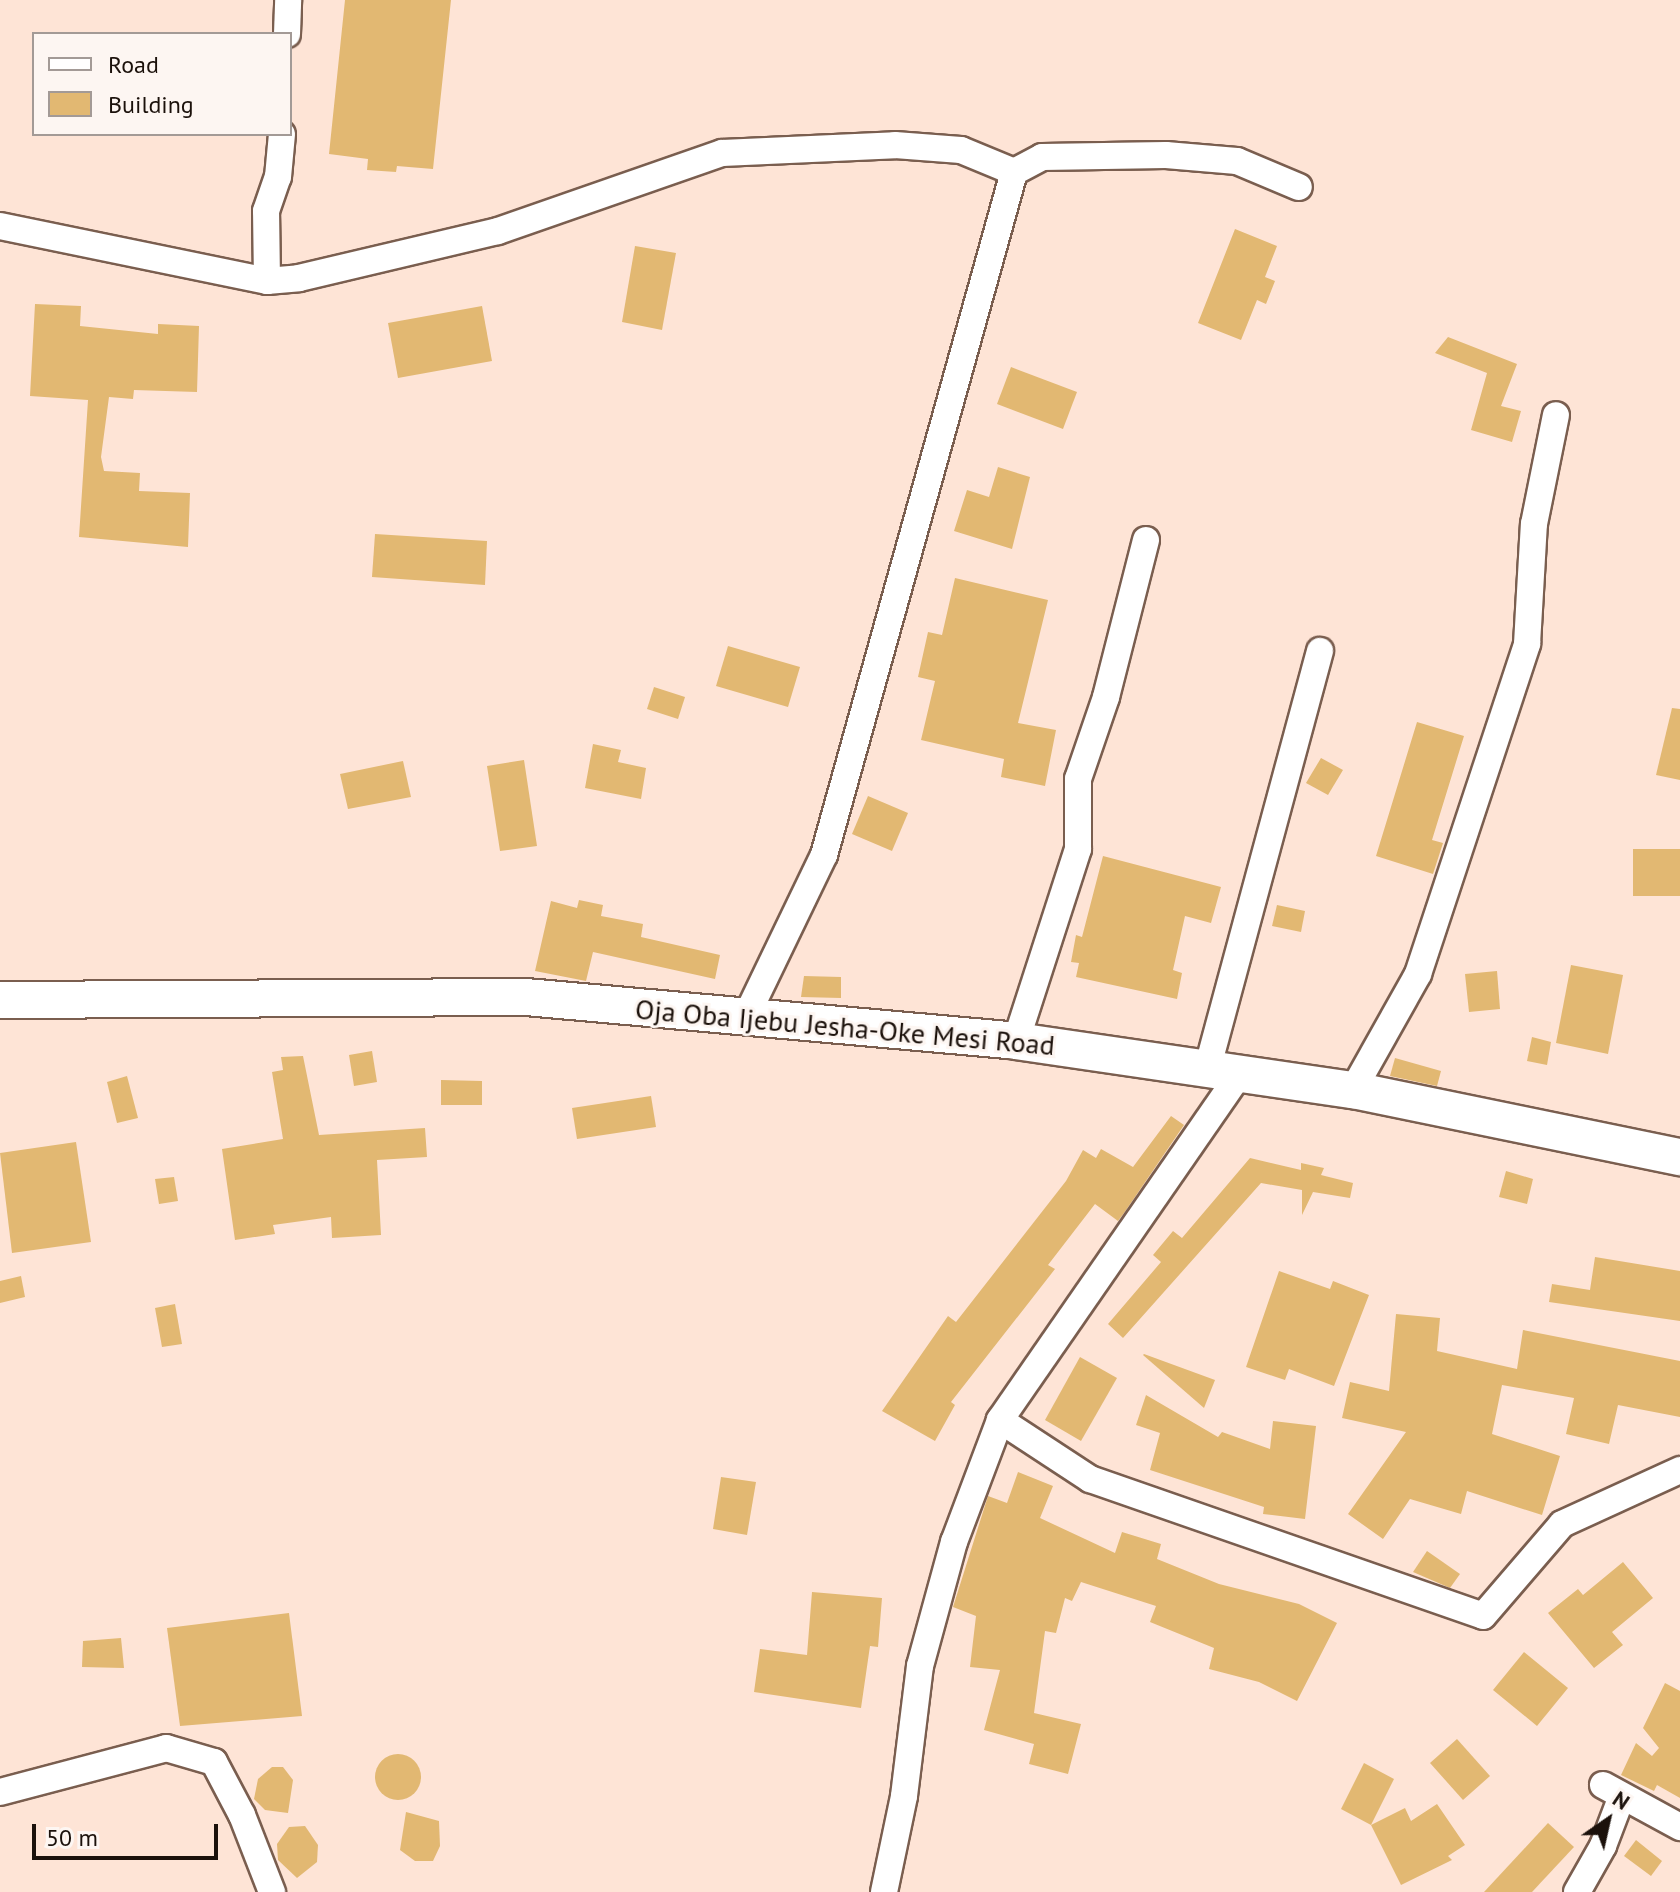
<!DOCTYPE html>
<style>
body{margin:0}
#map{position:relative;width:1680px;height:1892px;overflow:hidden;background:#fee4d6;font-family:"PT Sans",sans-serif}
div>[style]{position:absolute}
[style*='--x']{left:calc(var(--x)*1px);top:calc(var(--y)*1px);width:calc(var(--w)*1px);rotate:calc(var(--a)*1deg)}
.building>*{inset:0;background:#e2b872}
.round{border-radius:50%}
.roads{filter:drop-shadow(2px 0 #7a5e4f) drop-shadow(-2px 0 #7a5e4f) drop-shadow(0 2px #7a5e4f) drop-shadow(0 -2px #7a5e4f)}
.street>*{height:26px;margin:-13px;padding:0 13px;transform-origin:13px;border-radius:13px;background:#fff}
.secondary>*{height:36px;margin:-18px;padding:0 18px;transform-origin:18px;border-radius:18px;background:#fff}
span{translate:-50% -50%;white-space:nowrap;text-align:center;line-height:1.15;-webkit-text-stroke:6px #fdf6f2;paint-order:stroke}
.street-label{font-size:28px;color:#1b110b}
.legend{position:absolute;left:32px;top:32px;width:260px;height:104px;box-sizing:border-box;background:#fdf6f2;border:2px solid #a39a96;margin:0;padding:10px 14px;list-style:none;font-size:24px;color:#1b110b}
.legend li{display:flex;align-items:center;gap:16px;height:40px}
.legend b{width:40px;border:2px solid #a39a96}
.north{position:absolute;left:1568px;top:1780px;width:80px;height:80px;-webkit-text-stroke:6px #fdf6f2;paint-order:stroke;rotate:34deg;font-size:22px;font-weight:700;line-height:32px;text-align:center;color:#1b110b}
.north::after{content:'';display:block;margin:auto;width:28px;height:36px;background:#1b110b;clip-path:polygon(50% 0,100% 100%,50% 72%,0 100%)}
.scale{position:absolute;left:32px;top:1824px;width:186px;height:36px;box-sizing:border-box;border:4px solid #1b110b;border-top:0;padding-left:10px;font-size:24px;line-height:28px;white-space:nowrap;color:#1b110b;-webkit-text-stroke:6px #fdf6f2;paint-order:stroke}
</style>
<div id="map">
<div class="building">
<i style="clip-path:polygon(345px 0,451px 0,433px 169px,397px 166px,396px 172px,367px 170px,368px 159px,329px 154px)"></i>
<i style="clip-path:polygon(1235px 229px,1277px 246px,1265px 277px,1275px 281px,1266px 304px,1257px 300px,1241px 340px,1198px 323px)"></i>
<i style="clip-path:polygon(635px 246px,676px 253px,662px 330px,622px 322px)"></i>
<i style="clip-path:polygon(35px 304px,81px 306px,80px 326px,158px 334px,158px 324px,199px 326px,197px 392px,134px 390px,133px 399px,109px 397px,101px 457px,104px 471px,140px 473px,139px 491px,190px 493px,188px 547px,79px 537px,88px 400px,30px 396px)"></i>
<i style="clip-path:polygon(482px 306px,492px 361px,398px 378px,388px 323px)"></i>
<i style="clip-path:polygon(1448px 337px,1517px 364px,1501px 406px,1521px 411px,1512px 442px,1471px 430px,1487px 373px,1435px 353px)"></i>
<i style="clip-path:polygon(1011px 367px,1077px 392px,1063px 429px,997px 404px)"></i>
<i style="clip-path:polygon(998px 467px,1030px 477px,1012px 549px,954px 531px,967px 490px,989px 497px)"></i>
<i style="clip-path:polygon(375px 534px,487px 541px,485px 585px,372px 577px)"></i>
<i style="clip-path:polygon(955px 578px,1048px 600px,1018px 723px,1056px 730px,1045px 786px,1001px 777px,1004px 759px,921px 740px,935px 681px,918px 677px,928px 632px,942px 635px)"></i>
<i style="clip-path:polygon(728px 646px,800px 667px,788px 707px,716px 686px)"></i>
<i style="clip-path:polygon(654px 687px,685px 697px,678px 719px,647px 709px)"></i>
<i style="clip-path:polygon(1672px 708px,1680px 709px,1680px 780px,1656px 775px)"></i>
<i style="clip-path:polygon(1417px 722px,1464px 736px,1432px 840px,1443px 843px,1433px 874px,1376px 856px)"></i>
<i style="clip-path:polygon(593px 744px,621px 750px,618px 762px,646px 768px,641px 799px,585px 788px)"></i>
<i style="clip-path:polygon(1321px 758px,1343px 770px,1328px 795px,1306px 783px)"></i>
<i style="clip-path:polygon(524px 760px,537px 846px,500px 851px,487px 766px)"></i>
<i style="clip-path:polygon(403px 761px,411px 797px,348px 809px,340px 774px)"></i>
<i style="clip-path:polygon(868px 796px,908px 813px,892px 851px,852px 834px)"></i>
<i style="clip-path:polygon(1633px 849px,1680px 849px,1680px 896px,1633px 896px)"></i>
<i style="clip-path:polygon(1103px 856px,1221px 887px,1211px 923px,1185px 916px,1173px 970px,1182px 973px,1177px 999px,1076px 977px,1079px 963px,1071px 962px,1076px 935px,1082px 937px)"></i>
<i style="clip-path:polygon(579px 900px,603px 905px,601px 916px,643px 924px,641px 937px,720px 955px,715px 979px,593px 952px,586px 981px,535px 971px,551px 901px,577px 908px)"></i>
<i style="clip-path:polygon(1277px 905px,1305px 911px,1301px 932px,1272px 926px)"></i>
<i style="clip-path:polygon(1571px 965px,1623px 975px,1608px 1054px,1556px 1043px)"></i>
<i style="clip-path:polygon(1497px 971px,1500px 1009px,1469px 1012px,1465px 974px)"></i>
<i style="clip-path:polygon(804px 976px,841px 977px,841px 998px,801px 997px)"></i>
<i style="clip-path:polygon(1532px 1037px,1551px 1042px,1547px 1065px,1527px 1061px)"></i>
<i style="clip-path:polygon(372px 1051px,377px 1082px,354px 1086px,349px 1055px)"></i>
<i style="clip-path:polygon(303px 1056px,319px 1135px,425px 1128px,427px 1157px,377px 1160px,381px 1235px,332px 1238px,331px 1217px,273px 1225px,275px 1234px,235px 1240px,222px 1149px,283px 1139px,272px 1072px,283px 1070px,281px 1057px)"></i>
<i style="clip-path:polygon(1395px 1058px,1441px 1071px,1437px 1086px,1390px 1076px)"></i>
<i style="clip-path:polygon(127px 1076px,138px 1118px,117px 1123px,107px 1082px)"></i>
<i style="clip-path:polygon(441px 1080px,482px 1081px,482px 1105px,441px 1105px)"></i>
<i style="clip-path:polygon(651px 1096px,656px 1127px,577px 1139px,572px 1108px)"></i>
<i style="clip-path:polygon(1171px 1116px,1184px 1125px,1124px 1213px,1118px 1221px,1095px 1204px,1048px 1265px,1055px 1269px,951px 1402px,955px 1405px,935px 1441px,882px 1411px,948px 1316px,956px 1322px,1066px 1181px,1083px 1150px,1096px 1158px,1101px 1149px,1133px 1167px)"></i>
<i style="clip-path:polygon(76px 1142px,91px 1242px,12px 1253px,0 1153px)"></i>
<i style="clip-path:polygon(1250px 1158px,1301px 1170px,1301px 1163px,1324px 1168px,1321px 1175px,1353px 1183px,1350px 1198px,1313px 1192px,1302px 1215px,1302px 1190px,1261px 1183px,1123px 1338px,1108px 1324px,1161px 1262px,1153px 1255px,1173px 1231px,1182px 1238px)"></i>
<i style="clip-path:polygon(1506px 1171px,1533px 1179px,1527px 1204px,1499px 1197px)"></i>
<i style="clip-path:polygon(174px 1177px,178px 1201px,159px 1204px,155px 1179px)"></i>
<i style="clip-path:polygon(1595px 1257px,1680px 1271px,1680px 1321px,1549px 1302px,1552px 1284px,1590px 1290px)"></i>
<i style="clip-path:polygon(1279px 1271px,1330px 1289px,1333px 1281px,1369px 1295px,1334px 1386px,1289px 1369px,1285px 1380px,1246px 1367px)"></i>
<i style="clip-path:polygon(21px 1276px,25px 1297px,0 1303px,0 1281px)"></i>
<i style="clip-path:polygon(175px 1304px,182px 1344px,162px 1347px,155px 1308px)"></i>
<i style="clip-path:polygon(1396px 1314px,1440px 1318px,1437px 1351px,1517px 1369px,1523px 1330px,1680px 1361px,1680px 1417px,1618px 1405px,1609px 1444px,1566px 1434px,1574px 1398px,1502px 1385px,1492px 1434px,1560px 1456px,1542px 1515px,1467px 1491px,1461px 1514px,1410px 1499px,1383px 1539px,1348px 1514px,1406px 1432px,1342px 1418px,1350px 1382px,1389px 1391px)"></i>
<i style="clip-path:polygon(1144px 1354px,1215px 1380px,1204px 1408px,1143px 1355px)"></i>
<i style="clip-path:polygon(1080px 1357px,1117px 1378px,1081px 1441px,1045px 1420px)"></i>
<i style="clip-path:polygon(1146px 1395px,1218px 1437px,1222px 1432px,1270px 1449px,1273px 1421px,1316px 1426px,1305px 1519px,1263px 1514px,1264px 1507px,1150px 1470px,1160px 1433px,1136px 1425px)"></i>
<i style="clip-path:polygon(1018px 1472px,1053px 1486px,1040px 1518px,1115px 1553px,1122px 1532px,1161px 1544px,1157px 1559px,1219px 1584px,1299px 1604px,1337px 1623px,1297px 1701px,1259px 1682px,1209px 1669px,1214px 1648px,1150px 1622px,1156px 1606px,1081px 1582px,1072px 1601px,1065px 1598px,1056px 1633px,1045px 1631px,1034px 1713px,1081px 1724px,1068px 1774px,1029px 1764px,1034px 1744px,984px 1730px,1000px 1670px,970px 1667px,976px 1616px,953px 1607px,988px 1496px,1007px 1503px)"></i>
<i style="clip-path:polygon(721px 1477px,756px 1482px,747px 1535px,713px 1529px)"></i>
<i style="clip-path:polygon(1427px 1551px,1460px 1574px,1450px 1588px,1413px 1572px)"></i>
<i style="clip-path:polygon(1623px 1562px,1653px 1598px,1612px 1632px,1623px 1645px,1594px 1668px,1548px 1613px,1578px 1589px,1583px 1595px)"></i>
<i style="clip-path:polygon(812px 1592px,882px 1598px,878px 1647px,870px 1646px,861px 1708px,754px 1692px,760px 1649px,807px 1655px)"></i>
<i style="clip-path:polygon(289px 1613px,302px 1716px,180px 1726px,167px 1628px)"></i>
<i style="clip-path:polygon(121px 1638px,124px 1668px,82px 1667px,83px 1641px)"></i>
<i style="clip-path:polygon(1524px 1652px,1568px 1688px,1537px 1726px,1493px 1690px)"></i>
<i style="clip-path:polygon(1665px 1683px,1680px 1691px,1680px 1798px,1657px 1785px,1654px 1791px,1621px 1775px,1636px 1743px,1652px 1756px,1659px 1748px,1643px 1728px)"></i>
<i style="clip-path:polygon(1457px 1739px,1490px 1776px,1463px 1800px,1430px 1763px)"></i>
<i class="round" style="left:375px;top:1754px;width:46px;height:46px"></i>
<i style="clip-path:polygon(1364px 1763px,1394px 1779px,1371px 1825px,1341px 1809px)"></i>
<i style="clip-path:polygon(272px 1767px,283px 1767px,293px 1780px,288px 1813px,265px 1810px,254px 1799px,258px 1779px)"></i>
<i style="clip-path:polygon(1437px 1804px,1465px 1845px,1448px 1856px,1452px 1860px,1401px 1885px,1371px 1825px,1405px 1808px,1411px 1821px)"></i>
<i style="clip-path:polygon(406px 1812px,439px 1821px,440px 1846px,433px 1861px,415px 1861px,400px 1850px)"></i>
<i style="clip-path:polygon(1548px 1823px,1574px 1847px,1532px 1892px,1484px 1892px)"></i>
<i style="clip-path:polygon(305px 1826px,318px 1845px,317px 1862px,297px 1878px,278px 1860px,277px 1844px,289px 1827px)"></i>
<i style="clip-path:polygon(1636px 1840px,1662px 1861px,1651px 1876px,1624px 1856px)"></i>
</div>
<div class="roads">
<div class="street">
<i style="--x:287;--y:34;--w:34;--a:-88"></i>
<i style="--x:0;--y:226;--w:273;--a:11.6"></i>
<i style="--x:267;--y:281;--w:32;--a:-5"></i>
<i style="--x:299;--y:278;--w:204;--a:-13.3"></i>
<i style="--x:498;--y:231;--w:237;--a:-19.2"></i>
<i style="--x:722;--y:153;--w:173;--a:-2.6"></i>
<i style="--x:895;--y:145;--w:66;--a:4.3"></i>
<i style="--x:961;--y:150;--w:57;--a:22.5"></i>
<i style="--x:267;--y:281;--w:70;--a:-90.8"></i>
<i style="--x:266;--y:211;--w:36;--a:-71"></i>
<i style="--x:278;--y:177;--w:43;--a:-84.7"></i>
<i style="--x:745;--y:1019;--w:182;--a:-64.3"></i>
<i style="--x:824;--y:855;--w:709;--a:-74.45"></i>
<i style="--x:1014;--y:172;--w:32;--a:-28"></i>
<i style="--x:1042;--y:157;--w:124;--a:-0.9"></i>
<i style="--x:1166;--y:155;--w:71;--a:4.8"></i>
<i style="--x:1237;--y:161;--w:67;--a:22.8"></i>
<i style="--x:1016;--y:1041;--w:202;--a:-72.1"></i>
<i style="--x:1078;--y:849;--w:70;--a:-90"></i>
<i style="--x:1078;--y:779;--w:87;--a:-71.1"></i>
<i style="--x:1106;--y:697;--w:162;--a:-75.7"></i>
<i style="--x:1208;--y:1066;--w:430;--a:-74.9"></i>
<i style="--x:1353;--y:1090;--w:133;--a:-60.7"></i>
<i style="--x:1418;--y:974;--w:348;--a:-71.7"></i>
<i style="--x:1527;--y:644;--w:120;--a:-86.7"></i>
<i style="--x:1534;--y:524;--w:111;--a:-78.6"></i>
<i style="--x:1000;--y:1420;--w:108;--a:33.2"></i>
<i style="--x:1090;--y:1479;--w:416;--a:19.2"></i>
<i style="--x:1483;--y:1616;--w:121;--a:-49.3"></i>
<i style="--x:1562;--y:1524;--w:130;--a:-24.6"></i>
<i style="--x:1603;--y:1785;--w:88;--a:28.6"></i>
<i style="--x:0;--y:1792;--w:172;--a:-14.8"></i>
<i style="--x:166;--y:1748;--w:50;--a:16.3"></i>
<i style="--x:214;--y:1762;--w:60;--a:62.2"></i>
<i style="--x:242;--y:1815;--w:83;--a:68.7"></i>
<i style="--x:884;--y:1892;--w:98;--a:-78.2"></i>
<i style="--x:904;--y:1796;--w:131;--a:-83"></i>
<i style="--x:920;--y:1666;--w:129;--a:-74.7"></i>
<i style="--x:954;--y:1542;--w:130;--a:-69.3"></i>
<i style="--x:1000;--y:1420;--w:422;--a:-55.3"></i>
<i style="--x:1577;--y:1892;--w:53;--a:-60.5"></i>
<i style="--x:1603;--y:1846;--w:53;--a:-69.2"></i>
</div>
<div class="secondary">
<i style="--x:0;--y:1000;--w:526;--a:-0.33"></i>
<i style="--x:526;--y:997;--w:492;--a:5.1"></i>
<i style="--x:1016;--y:1041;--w:341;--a:8.3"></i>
<i style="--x:1353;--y:1090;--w:334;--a:11.6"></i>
</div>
</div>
<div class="street-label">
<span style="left:845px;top:1027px;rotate:5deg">Oja Oba Ijebu Jesha-Oke Mesi Road</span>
</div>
<ul class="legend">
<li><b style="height:10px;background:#fff"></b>Road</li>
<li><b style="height:22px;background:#e2b872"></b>Building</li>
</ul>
<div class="north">N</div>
<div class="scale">50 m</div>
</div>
